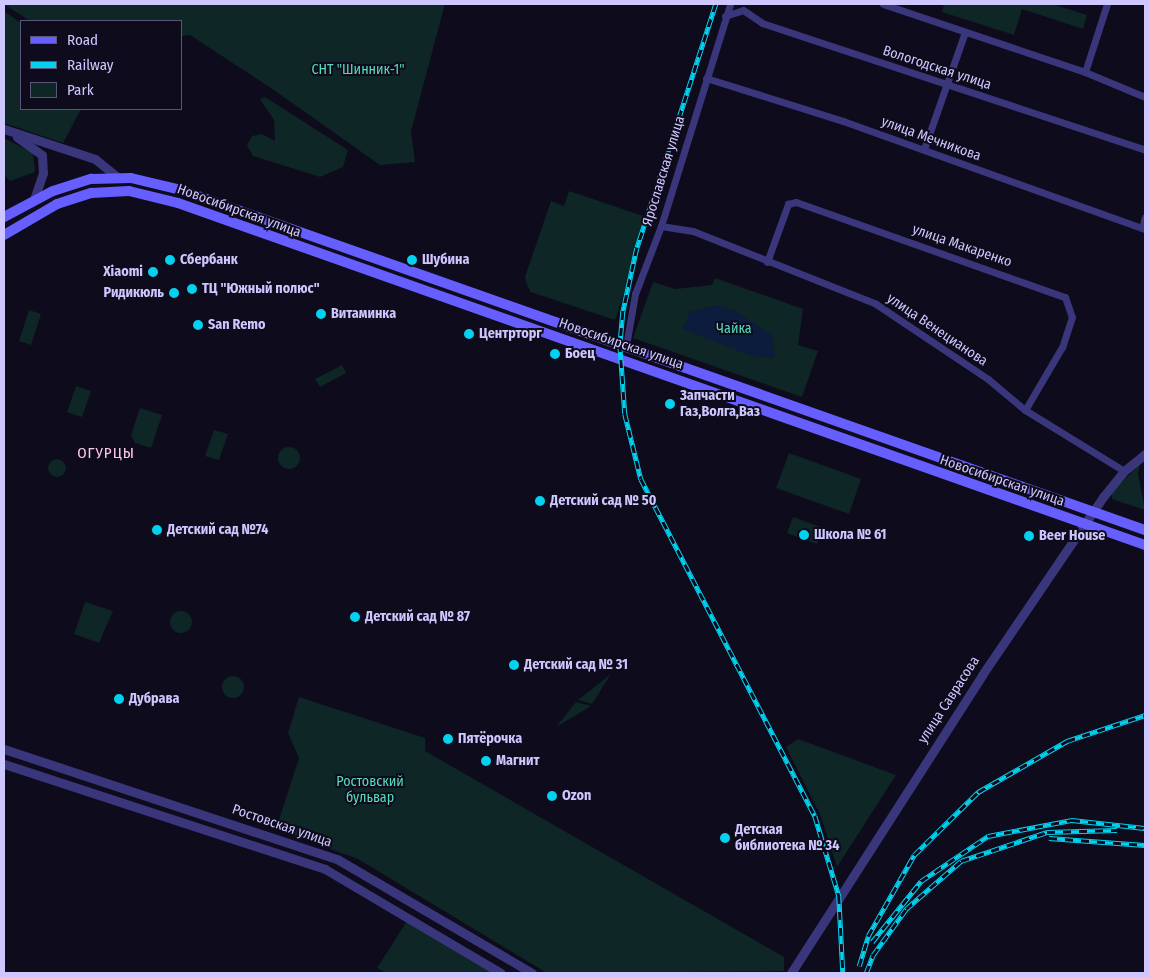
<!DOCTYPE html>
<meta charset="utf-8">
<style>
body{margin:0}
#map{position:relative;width:1149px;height:977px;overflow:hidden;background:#0e0b1c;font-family:"Fira Sans Condensed",sans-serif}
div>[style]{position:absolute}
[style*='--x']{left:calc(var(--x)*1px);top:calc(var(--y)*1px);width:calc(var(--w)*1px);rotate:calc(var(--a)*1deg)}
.green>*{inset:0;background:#0e2625}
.round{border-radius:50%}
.water>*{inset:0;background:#0b1c3c}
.minor>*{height:7px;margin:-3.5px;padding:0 3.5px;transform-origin:3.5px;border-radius:3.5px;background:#3a367b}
.tertiary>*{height:9px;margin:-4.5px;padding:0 4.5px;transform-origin:4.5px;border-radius:4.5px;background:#3a367b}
.secondary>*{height:10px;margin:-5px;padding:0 5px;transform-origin:5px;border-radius:5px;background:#665efe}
.rail>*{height:4.5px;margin-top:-2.25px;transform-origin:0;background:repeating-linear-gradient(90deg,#0e0b1c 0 8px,#02d2ef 0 16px);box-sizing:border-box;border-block:1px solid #02d2ef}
.dots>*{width:14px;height:14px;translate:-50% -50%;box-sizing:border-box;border:2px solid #0e0b1c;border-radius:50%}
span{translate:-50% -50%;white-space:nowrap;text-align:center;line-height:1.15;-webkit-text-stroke:4px #0e0b1c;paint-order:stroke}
.street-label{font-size:14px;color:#cec7ff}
.park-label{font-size:14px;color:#55ddbd}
.poi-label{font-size:14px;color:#cec7ff;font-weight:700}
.left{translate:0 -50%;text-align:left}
.right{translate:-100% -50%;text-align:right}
.neighbourhood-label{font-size:15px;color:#ffc9ea;letter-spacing:1px}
.frame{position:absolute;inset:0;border:5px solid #cec7ff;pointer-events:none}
.legend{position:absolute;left:20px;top:20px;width:162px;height:90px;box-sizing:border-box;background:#0e0b1c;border:1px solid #5b5677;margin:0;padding:6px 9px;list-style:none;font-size:15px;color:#cec7ff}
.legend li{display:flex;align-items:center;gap:10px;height:25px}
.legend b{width:25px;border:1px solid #5b5677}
</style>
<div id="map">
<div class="green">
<i style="clip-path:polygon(4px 4px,445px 4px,411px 131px,415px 162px,380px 165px,271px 88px,190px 35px,181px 36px,181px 21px,30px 21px)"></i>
<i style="clip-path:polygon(944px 4px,1052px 4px,1087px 15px,1083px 29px,1022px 9px,1014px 35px,942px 12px)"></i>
<i style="clip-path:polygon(4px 11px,21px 23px,21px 109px,81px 109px,63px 143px,4px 123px)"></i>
<i style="clip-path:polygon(265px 97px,348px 150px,343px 167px,320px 177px,253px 156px,247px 145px,252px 136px,262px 134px,275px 141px,274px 120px,260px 99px)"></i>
<i style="clip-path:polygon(4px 138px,33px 153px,35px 172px,10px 181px,4px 175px)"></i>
<i style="clip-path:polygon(569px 191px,649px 218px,615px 320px,531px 292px,527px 285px,525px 277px,551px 201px,564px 206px)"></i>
<i style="clip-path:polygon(715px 278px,803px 309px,798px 345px,818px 351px,802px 397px,633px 338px,653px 282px,675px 289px,712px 285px)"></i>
<i style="clip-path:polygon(29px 310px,41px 314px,31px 345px,19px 341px)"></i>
<i style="clip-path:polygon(342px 365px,346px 373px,320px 387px,315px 379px)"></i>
<i style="clip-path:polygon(76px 386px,91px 391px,82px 417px,67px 412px)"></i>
<i style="clip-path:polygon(140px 408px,162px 415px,151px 448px,135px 443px,131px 435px)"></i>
<i style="clip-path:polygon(214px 430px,228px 434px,219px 460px,205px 456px)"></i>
<i class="round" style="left:278px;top:447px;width:22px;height:22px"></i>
<i style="clip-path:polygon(789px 453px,861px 479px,849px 514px,776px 488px)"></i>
<i class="round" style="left:48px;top:459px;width:18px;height:18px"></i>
<i style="clip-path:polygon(1140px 464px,1138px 474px,1145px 510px,1112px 499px,1112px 492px)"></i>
<i style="clip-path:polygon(793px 517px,823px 528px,817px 544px,787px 533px)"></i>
<i style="clip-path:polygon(85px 602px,113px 611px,99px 643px,74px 634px)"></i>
<i class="round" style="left:170px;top:611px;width:22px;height:22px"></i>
<i style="clip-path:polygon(611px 674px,592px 704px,578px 700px)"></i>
<i class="round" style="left:222px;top:676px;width:22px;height:22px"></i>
<i style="clip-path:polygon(299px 697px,425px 738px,425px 751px,784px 957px,784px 971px,547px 973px,358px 859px,276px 829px,299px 758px,288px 733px)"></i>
<i style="clip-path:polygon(576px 702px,591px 706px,556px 727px)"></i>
<i style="clip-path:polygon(798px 739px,896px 775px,837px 867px,820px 814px,786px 747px)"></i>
<i style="clip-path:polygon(407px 921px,495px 973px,387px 973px,377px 968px)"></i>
</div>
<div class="water">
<i style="clip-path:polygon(716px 305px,735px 311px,772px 335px,775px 358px,752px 356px,683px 329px,690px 312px)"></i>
</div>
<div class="minor">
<i style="--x:883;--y:4;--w:213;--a:18.6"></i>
<i style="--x:1085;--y:72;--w:65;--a:22.6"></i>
<i style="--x:725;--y:16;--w:19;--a:-18"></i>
<i style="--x:743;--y:10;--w:23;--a:34"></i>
<i style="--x:762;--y:23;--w:404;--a:18.3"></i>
<i style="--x:1085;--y:72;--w:71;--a:-72.1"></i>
<i style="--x:706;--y:78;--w:144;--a:17.4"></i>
<i style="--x:843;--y:121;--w:321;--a:19.7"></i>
<i style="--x:924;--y:149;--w:124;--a:-70.7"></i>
<i style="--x:661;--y:226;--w:32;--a:9"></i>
<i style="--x:693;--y:231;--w:197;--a:21.7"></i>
<i style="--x:876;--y:304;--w:135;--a:33.8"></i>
<i style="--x:988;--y:379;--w:48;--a:40"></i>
<i style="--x:1025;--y:410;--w:116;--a:31.6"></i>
<i style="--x:1142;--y:228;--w:11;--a:-75"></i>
<i style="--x:767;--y:262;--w:62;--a:-70.1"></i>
<i style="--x:788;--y:204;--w:8;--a:-14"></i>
<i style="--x:796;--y:202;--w:285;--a:19.5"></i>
<i style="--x:1065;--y:297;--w:21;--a:71"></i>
<i style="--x:1072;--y:317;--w:32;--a:108"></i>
<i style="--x:1062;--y:347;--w:73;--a:120.4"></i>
<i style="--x:626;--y:346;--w:53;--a:-80.2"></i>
<i style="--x:635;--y:294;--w:73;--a:-69.1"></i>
<i style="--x:661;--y:226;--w:232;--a:-72.7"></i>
</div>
<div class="tertiary">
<i style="--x:4;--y:129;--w:96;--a:18.2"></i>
<i style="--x:95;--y:159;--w:28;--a:39"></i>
<i style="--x:17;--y:137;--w:31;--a:36"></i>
<i style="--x:42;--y:155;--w:18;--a:87"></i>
<i style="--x:43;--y:173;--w:28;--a:109"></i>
<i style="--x:4;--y:749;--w:351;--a:18.3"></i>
<i style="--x:337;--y:859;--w:226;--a:30.3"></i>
<i style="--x:4;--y:764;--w:338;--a:18.1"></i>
<i style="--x:325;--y:869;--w:204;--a:30.6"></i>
<i style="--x:791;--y:973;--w:354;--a:-57.3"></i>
<i style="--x:982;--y:675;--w:215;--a:-55.8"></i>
<i style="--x:1103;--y:497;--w:33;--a:-51"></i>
<i style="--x:1124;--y:471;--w:27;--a:-39"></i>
</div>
<div class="secondary">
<i style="--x:4;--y:217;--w:55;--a:-28"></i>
<i style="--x:53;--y:191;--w:40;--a:-18"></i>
<i style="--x:91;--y:179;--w:40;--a:-1.4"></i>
<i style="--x:131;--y:178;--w:51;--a:13.5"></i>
<i style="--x:181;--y:190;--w:1022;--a:19.43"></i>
<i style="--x:4;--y:235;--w:61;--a:-30.3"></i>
<i style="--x:57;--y:204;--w:36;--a:-18"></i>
<i style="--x:91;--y:193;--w:38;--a:-3"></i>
<i style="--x:129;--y:191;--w:50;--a:13.8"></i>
<i style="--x:178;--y:203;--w:1026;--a:19.48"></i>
</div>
<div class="rail">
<i style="--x:716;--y:4;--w:256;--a:107.9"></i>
<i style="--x:637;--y:248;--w:66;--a:102.3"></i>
<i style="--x:623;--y:312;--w:32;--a:95"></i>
<i style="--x:620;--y:344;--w:70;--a:85.9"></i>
<i style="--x:625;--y:414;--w:67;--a:76.2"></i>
<i style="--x:641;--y:479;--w:379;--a:62.7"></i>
<i style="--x:815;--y:816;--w:84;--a:73.3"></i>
<i style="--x:839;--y:896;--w:77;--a:87"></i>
<i style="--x:1049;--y:838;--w:96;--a:4.2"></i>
<i style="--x:872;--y:942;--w:78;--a:-51.2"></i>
<i style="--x:921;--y:881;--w:81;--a:-33.9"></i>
<i style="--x:988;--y:836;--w:86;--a:-10.8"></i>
<i style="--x:1072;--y:820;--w:73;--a:6.3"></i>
<i style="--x:859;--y:966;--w:31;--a:-73"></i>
<i style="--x:868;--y:936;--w:93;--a:-60.4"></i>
<i style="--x:914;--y:855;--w:90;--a:-44.5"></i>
<i style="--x:978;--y:792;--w:103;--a:-29.8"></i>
<i style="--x:1067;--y:741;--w:82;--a:-18.4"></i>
<i style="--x:866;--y:973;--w:19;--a:-69"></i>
<i style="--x:873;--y:955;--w:57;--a:-54.3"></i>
<i style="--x:906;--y:909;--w:73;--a:-41.1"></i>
<i style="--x:961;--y:861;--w:91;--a:-18.6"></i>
<i style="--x:1047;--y:832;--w:70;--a:-1.6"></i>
</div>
<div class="dots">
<i style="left:170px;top:260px;background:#02d2ef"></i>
<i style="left:412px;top:260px;background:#02d2ef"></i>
<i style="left:153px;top:272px;background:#02d2ef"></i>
<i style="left:192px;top:289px;background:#02d2ef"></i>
<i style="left:174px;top:293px;background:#02d2ef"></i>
<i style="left:321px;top:314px;background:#02d2ef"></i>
<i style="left:198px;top:325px;background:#02d2ef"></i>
<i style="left:469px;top:334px;background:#02d2ef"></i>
<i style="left:555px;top:354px;background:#02d2ef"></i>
<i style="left:670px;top:404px;background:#02d2ef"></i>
<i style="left:540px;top:501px;background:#02d2ef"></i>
<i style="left:157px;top:530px;background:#02d2ef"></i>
<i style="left:804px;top:535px;background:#02d2ef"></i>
<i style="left:1029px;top:536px;background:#02d2ef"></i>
<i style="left:355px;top:617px;background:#02d2ef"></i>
<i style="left:514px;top:665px;background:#02d2ef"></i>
<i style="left:119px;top:699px;background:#02d2ef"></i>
<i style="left:448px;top:739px;background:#02d2ef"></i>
<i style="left:486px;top:761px;background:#02d2ef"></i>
<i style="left:552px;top:796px;background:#02d2ef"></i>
<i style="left:725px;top:838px;background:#02d2ef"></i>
</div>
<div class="street-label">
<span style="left:937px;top:68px;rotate:18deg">Вологодская улица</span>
<span style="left:931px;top:139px;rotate:20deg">улица Мечникова</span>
<span style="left:664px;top:171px;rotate:-73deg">Ярославская улица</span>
<span style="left:239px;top:211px;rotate:20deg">Новосибирская улица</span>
<span style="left:962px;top:246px;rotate:19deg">улица Макаренко</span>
<span style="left:937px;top:330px;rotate:34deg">улица Венецианова</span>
<span style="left:621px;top:344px;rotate:19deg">Новосибирская улица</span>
<span style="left:1002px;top:481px;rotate:19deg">Новосибирская улица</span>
<span style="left:949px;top:700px;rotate:-57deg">улица Саврасова</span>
<span style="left:282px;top:826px;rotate:19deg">Ростовская улица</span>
</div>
<div class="park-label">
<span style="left:358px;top:70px">СНТ "Шинник-1"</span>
<span style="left:734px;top:329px">Чайка</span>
<span style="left:370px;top:790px">Ростовский<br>бульвар</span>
</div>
<div class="poi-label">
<span class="left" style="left:180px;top:260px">Сбербанк</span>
<span class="left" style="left:422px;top:260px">Шубина</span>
<span class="right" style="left:143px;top:272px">Xiaomi</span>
<span class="left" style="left:202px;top:289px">ТЦ "Южный полюс"</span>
<span class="right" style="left:164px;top:293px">Ридикюль</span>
<span class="left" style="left:331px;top:314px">Витаминка</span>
<span class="left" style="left:208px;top:325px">San Remo</span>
<span class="left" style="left:479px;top:334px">Центрторг</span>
<span class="left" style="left:565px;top:354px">Боец</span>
<span class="left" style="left:680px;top:404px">Запчасти<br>Газ,Волга,Ваз</span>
<span class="left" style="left:550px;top:501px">Детский сад № 50</span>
<span class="left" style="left:167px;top:530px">Детский сад №74</span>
<span class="left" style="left:814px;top:535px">Школа № 61</span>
<span class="left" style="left:1039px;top:536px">Beer House</span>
<span class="left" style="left:365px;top:617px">Детский сад № 87</span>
<span class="left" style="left:524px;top:665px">Детский сад № 31</span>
<span class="left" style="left:129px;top:699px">Дубрава</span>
<span class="left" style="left:458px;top:739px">Пятёрочка</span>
<span class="left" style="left:496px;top:761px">Магнит</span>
<span class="left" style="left:562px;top:796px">Ozon</span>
<span class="left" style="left:735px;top:838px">Детская<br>библиотека № 34</span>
</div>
<div class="neighbourhood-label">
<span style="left:106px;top:454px">ОГУРЦЫ</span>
</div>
<div class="frame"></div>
<ul class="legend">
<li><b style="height:6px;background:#665efe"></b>Road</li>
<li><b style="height:6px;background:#02d2ef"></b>Railway</li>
<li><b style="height:14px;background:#0e2625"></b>Park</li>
</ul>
</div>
